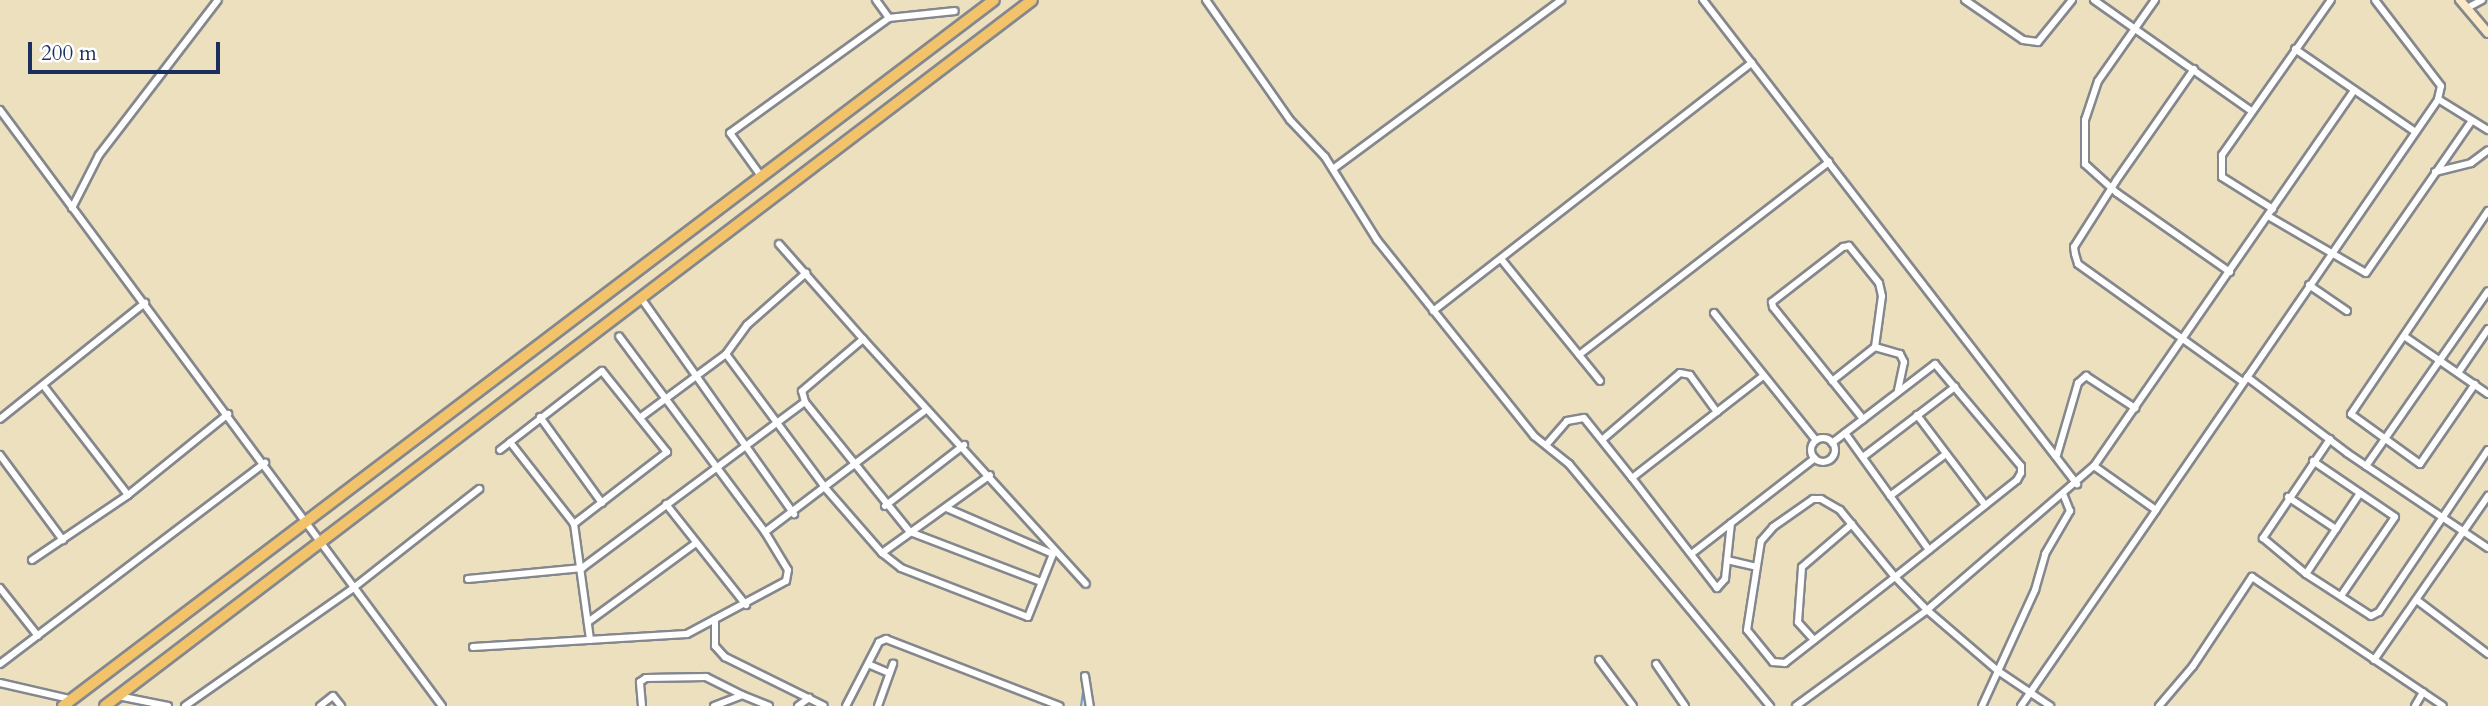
<!DOCTYPE html>
<style>
body{margin:0}
#map{position:relative;width:2488px;height:706px;overflow:hidden;background:#ece0bf;font-family:Cardo,serif}
div>[style]{position:absolute}
[style*='--x']{left:calc(var(--x)*1px);top:calc(var(--y)*1px);width:calc(var(--w)*1px);rotate:calc(var(--a)*1deg)}
.stream>*{height:2px;margin:-1px;padding:0 1px;transform-origin:1px;border-radius:1px;background:#689dd5}
.roads{filter:drop-shadow(2px 0 #84888e) drop-shadow(-2px 0 #84888e) drop-shadow(0 2px #84888e) drop-shadow(0 -2px #84888e)}
.street>*{height:6px;margin:-3px;padding:0 3px;transform-origin:3px;border-radius:3px;background:#fff}
.street>.ring{margin:-3px;padding:0;box-sizing:content-box;background:none;border:6px solid #fff;border-radius:50%}
.secondary>*{height:8px;margin:-4px;padding:0 4px;transform-origin:4px;border-radius:4px;background:#fae7c3}
.highway>*{height:10px;margin:-5px;padding:0 5px;transform-origin:5px;border-radius:5px;background:#f2c36a}
span{translate:-50% -50%;white-space:nowrap;text-align:center;line-height:1.15;-webkit-text-stroke:5px #fff;paint-order:stroke}
.scale{position:absolute;left:28px;top:42px;width:192px;height:32px;box-sizing:border-box;border:4px solid #1b2f5e;border-top:0;padding-left:9px;font-size:21px;line-height:24px;white-space:nowrap;color:#1b2f5e;-webkit-text-stroke:5px #fff;paint-order:stroke}
</style>
<div id="map">
<div class="stream">
<i style="--x:1081;--y:706;--w:22;--a:-82"></i>
</div>
<div class="roads">
<div class="street">
<i style="--x:876;--y:0;--w:22;--a:54"></i>
<i style="--x:1206;--y:0;--w:146;--a:55"></i>
<i style="--x:1290;--y:120;--w:51;--a:46.6"></i>
<i style="--x:1325;--y:157;--w:98;--a:57.9"></i>
<i style="--x:1377;--y:240;--w:251;--a:51.3"></i>
<i style="--x:1534;--y:436;--w:45;--a:38.7"></i>
<i style="--x:1569;--y:464;--w:315;--a:50.3"></i>
<i style="--x:1703;--y:0;--w:612;--a:52.31"></i>
<i style="--x:1965;--y:0;--w:70;--a:34.6"></i>
<i style="--x:2023;--y:40;--w:15;--a:8"></i>
<i style="--x:2038;--y:42;--w:54;--a:-51"></i>
<i style="--x:2094;--y:0;--w:191;--a:35.2"></i>
<i style="--x:2155;--y:0;--w:99;--a:125.1"></i>
<i style="--x:2098;--y:81;--w:41;--a:108.4"></i>
<i style="--x:2085;--y:120;--w:44;--a:90"></i>
<i style="--x:2085;--y:164;--w:43;--a:42.2"></i>
<i style="--x:2117;--y:193;--w:138;--a:35"></i>
<i style="--x:2467;--y:8;--w:17;--a:-28"></i>
<i style="--x:2295;--y:49;--w:145;--a:34.6"></i>
<i style="--x:2194;--y:69;--w:136;--a:124.9"></i>
<i style="--x:2116;--y:181;--w:78;--a:122.5"></i>
<i style="--x:2074;--y:247;--w:7;--a:82"></i>
<i style="--x:2075;--y:254;--w:10;--a:73"></i>
<i style="--x:2078;--y:264;--w:203;--a:35.6"></i>
<i style="--x:2438;--y:99;--w:59;--a:31.8"></i>
<i style="--x:0;--y:110;--w:742;--a:53.44"></i>
<i style="--x:1333;--y:169;--w:284;--a:-36.5"></i>
<i style="--x:2435;--y:172;--w:37;--a:-14"></i>
<i style="--x:2471;--y:163;--w:21;--a:-37"></i>
<i style="--x:761;--y:176;--w:53;--a:-125.8"></i>
<i style="--x:730;--y:133;--w:196;--a:-35.9"></i>
<i style="--x:889;--y:18;--w:66;--a:-6.1"></i>
<i style="--x:72;--y:208;--w:59;--a:-63"></i>
<i style="--x:99;--y:155;--w:195;--a:-52.5"></i>
<i style="--x:2273;--y:209;--w:60;--a:-147.9"></i>
<i style="--x:2222;--y:177;--w:22;--a:-90"></i>
<i style="--x:2222;--y:155;--w:189;--a:-54.9"></i>
<i style="--x:2268;--y:216;--w:113;--a:30.2"></i>
<i style="--x:2366;--y:273;--w:184;--a:-55.2"></i>
<i style="--x:779;--y:244;--w:127;--a:48.5"></i>
<i style="--x:1501;--y:259;--w:157;--a:50.9"></i>
<i style="--x:2309;--y:285;--w:46;--a:34.4"></i>
<i style="--x:641;--y:298;--w:265;--a:54.7"></i>
<i style="--x:1433;--y:311;--w:404;--a:-37.9"></i>
<i style="--x:1714;--y:313;--w:160;--a:51.3"></i>
<i style="--x:2404;--y:336;--w:102;--a:34.6"></i>
<i style="--x:1875;--y:347;--w:26;--a:16"></i>
<i style="--x:1900;--y:354;--w:9;--a:63"></i>
<i style="--x:1904;--y:362;--w:29;--a:102"></i>
<i style="--x:726;--y:354;--w:169;--a:53.4"></i>
<i style="--x:827;--y:490;--w:84;--a:48.9"></i>
<i style="--x:882;--y:553;--w:24;--a:38"></i>
<i style="--x:901;--y:568;--w:136;--a:21.1"></i>
<i style="--x:1028;--y:617;--w:68;--a:-68.4"></i>
<i style="--x:1053;--y:554;--w:116;--a:-156.7"></i>
<i style="--x:1579;--y:355;--w:316;--a:-37.7"></i>
<i style="--x:2458;--y:373;--w:53;--a:-55.7"></i>
<i style="--x:2247;--y:377;--w:126;--a:37.2"></i>
<i style="--x:2347;--y:453;--w:170;--a:34"></i>
<i style="--x:1832;--y:381;--w:55;--a:-38.3"></i>
<i style="--x:1875;--y:347;--w:51;--a:-82.2"></i>
<i style="--x:1882;--y:296;--w:13;--a:-103"></i>
<i style="--x:1879;--y:283;--w:48;--a:-129"></i>
<i style="--x:1849;--y:246;--w:6;--a:171"></i>
<i style="--x:1843;--y:247;--w:90;--a:142.2"></i>
<i style="--x:1772;--y:302;--w:5;--a:79"></i>
<i style="--x:1773;--y:307;--w:144;--a:51.2"></i>
<i style="--x:2475;--y:384;--w:97;--a:124.5"></i>
<i style="--x:2420;--y:464;--w:85;--a:-144.1"></i>
<i style="--x:2351;--y:414;--w:245;--a:-56"></i>
<i style="--x:43;--y:385;--w:139;--a:52.3"></i>
<i style="--x:1917;--y:415;--w:113;--a:52.9"></i>
<i style="--x:540;--y:417;--w:106;--a:54.2"></i>
<i style="--x:641;--y:417;--w:106;--a:-36.5"></i>
<i style="--x:726;--y:354;--w:36;--a:-54"></i>
<i style="--x:747;--y:325;--w:79;--a:-41.4"></i>
<i style="--x:0;--y:419;--w:186;--a:-38.7"></i>
<i style="--x:1845;--y:433;--w:144;--a:54.3"></i>
<i class="ring" style="left:1811px;top:438px;width:18px;height:18px"></i>
<i style="--x:1603;--y:439;--w:101;--a:-40.6"></i>
<i style="--x:1680;--y:373;--w:10;--a:11"></i>
<i style="--x:1690;--y:375;--w:46;--a:53.9"></i>
<i style="--x:2330;--y:439;--w:120;--a:124.1"></i>
<i style="--x:2263;--y:538;--w:56;--a:39.9"></i>
<i style="--x:2306;--y:574;--w:77;--a:32.9"></i>
<i style="--x:2371;--y:616;--w:9;--a:-27"></i>
<i style="--x:2379;--y:612;--w:195;--a:-56.1"></i>
<i style="--x:510;--y:442;--w:104;--a:52"></i>
<i style="--x:574;--y:524;--w:117;--a:82.1"></i>
<i style="--x:1832;--y:443;--w:130;--a:-37.5"></i>
<i style="--x:1935;--y:364;--w:133;--a:49.9"></i>
<i style="--x:2021;--y:466;--w:7;--a:90"></i>
<i style="--x:2021;--y:473;--w:8;--a:120"></i>
<i style="--x:2017;--y:480;--w:156;--a:141.5"></i>
<i style="--x:1895;--y:577;--w:140;--a:142"></i>
<i style="--x:1785;--y:663;--w:12;--a:-175"></i>
<i style="--x:1773;--y:662;--w:41;--a:-129.1"></i>
<i style="--x:1747;--y:630;--w:90;--a:-81.1"></i>
<i style="--x:1761;--y:541;--w:18;--a:-49"></i>
<i style="--x:1773;--y:527;--w:49;--a:-35"></i>
<i style="--x:1813;--y:499;--w:8;--a:0"></i>
<i style="--x:1821;--y:499;--w:22;--a:30"></i>
<i style="--x:1840;--y:510;--w:87;--a:50.6"></i>
<i style="--x:1895;--y:577;--w:46;--a:45.9"></i>
<i style="--x:1927;--y:610;--w:94;--a:40.7"></i>
<i style="--x:1998;--y:671;--w:63;--a:33.9"></i>
<i style="--x:1547;--y:444;--w:30;--a:-49"></i>
<i style="--x:1567;--y:421;--w:17;--a:-10"></i>
<i style="--x:1584;--y:418;--w:77;--a:51.3"></i>
<i style="--x:1632;--y:478;--w:166;--a:-37.9"></i>
<i style="--x:500;--y:450;--w:129;--a:-37.8"></i>
<i style="--x:602;--y:371;--w:104;--a:51.3"></i>
<i style="--x:667;--y:452;--w:118;--a:142.3"></i>
<i style="--x:0;--y:455;--w:106;--a:53.5"></i>
<i style="--x:2057;--y:455;--w:75;--a:-73.7"></i>
<i style="--x:2078;--y:383;--w:11;--a:-41"></i>
<i style="--x:2086;--y:376;--w:59;--a:33.1"></i>
<i style="--x:1863;--y:457;--w:116;--a:-37.3"></i>
<i style="--x:2313;--y:461;--w:99;--a:34.3"></i>
<i style="--x:2395;--y:517;--w:96;--a:124.4"></i>
<i style="--x:2094;--y:466;--w:76;--a:35.4"></i>
<i style="--x:2156;--y:510;--w:498;--a:-55.5"></i>
<i style="--x:2438;--y:99;--w:13;--a:-77"></i>
<i style="--x:2441;--y:86;--w:108;--a:-127.5"></i>
<i style="--x:2366;--y:466;--w:213;--a:-55.1"></i>
<i style="--x:1632;--y:478;--w:139;--a:52.3"></i>
<i style="--x:1717;--y:588;--w:12;--a:-48"></i>
<i style="--x:1725;--y:579;--w:56;--a:-83.9"></i>
<i style="--x:1890;--y:496;--w:70;--a:-36.9"></i>
<i style="--x:2288;--y:497;--w:58;--a:33.7"></i>
<i style="--x:666;--y:504;--w:129;--a:51.6"></i>
<i style="--x:885;--y:506;--w:100;--a:-37.7"></i>
<i style="--x:765;--y:532;--w:202;--a:-37.2"></i>
<i style="--x:1694;--y:552;--w:153;--a:-37.8"></i>
<i style="--x:882;--y:553;--w:133;--a:-35.8"></i>
<i style="--x:32;--y:560;--w:116;--a:-34.1"></i>
<i style="--x:128;--y:495;--w:129;--a:-39"></i>
<i style="--x:1727;--y:560;--w:28;--a:13"></i>
<i style="--x:2306;--y:574;--w:97;--a:-56.3"></i>
<i style="--x:468;--y:579;--w:115;--a:-5.5"></i>
<i style="--x:582;--y:568;--w:278;--a:-36.7"></i>
<i style="--x:1041;--y:582;--w:140;--a:-159.1"></i>
<i style="--x:910;--y:532;--w:167;--a:-128.9"></i>
<i style="--x:805;--y:402;--w:11;--a:-105"></i>
<i style="--x:802;--y:391;--w:80;--a:-40.4"></i>
<i style="--x:863;--y:339;--w:331;--a:47.7"></i>
<i style="--x:0;--y:588;--w:61;--a:51.6"></i>
<i style="--x:2418;--y:601;--w:88;--a:37.1"></i>
<i style="--x:715;--y:619;--w:27;--a:90"></i>
<i style="--x:715;--y:646;--w:15;--a:48"></i>
<i style="--x:725;--y:657;--w:110;--a:26.3"></i>
<i style="--x:588;--y:622;--w:134;--a:-36.2"></i>
<i style="--x:1814;--y:640;--w:24;--a:-132"></i>
<i style="--x:1798;--y:622;--w:55;--a:-85.8"></i>
<i style="--x:1802;--y:567;--w:66;--a:-40.7"></i>
<i style="--x:473;--y:647;--w:214;--a:-3.5"></i>
<i style="--x:687;--y:634;--w:112;--a:-28.2"></i>
<i style="--x:786;--y:581;--w:11;--a:-80"></i>
<i style="--x:788;--y:570;--w:44;--a:-121.2"></i>
<i style="--x:765;--y:532;--w:244;--a:-126.7"></i>
<i style="--x:1599;--y:660;--w:57;--a:53.5"></i>
<i style="--x:2374;--y:660;--w:200;--a:-55.2"></i>
<i style="--x:0;--y:664;--w:333;--a:-37.2"></i>
<i style="--x:868;--y:664;--w:23;--a:23"></i>
<i style="--x:1656;--y:664;--w:51;--a:55.4"></i>
<i style="--x:1085;--y:676;--w:30;--a:81"></i>
<i style="--x:0;--y:683;--w:72;--a:12.9"></i>
<i style="--x:118;--y:696;--w:51;--a:11.3"></i>
<i style="--x:185;--y:706;--w:204;--a:-35"></i>
<i style="--x:352;--y:589;--w:162;--a:-38.2"></i>
<i style="--x:320;--y:706;--w:16;--a:-38"></i>
<i style="--x:333;--y:696;--w:13;--a:51"></i>
<i style="--x:642;--y:706;--w:24;--a:-95"></i>
<i style="--x:640;--y:682;--w:7;--a:-34"></i>
<i style="--x:646;--y:678;--w:60;--a:-1"></i>
<i style="--x:706;--y:677;--w:40;--a:26.6"></i>
<i style="--x:714;--y:706;--w:30;--a:-21"></i>
<i style="--x:742;--y:695;--w:29;--a:22"></i>
<i style="--x:798;--y:706;--w:14;--a:-36"></i>
<i style="--x:846;--y:706;--w:72;--a:-62.7"></i>
<i style="--x:879;--y:642;--w:8;--a:-23"></i>
<i style="--x:886;--y:639;--w:186;--a:21.1"></i>
<i style="--x:878;--y:706;--w:45;--a:-70.3"></i>
<i style="--x:1796;--y:706;--w:162;--a:-36.2"></i>
<i style="--x:1927;--y:610;--w:221;--a:-40.8"></i>
<i style="--x:2094;--y:466;--w:457;--a:-55.3"></i>
<i style="--x:1982;--y:706;--w:128;--a:-65.4"></i>
<i style="--x:2035;--y:590;--w:37;--a:-74"></i>
<i style="--x:2045;--y:554;--w:50;--a:-59.8"></i>
<i style="--x:2070;--y:511;--w:16;--a:-112"></i>
<i style="--x:2021;--y:706;--w:238;--a:-55.4"></i>
<i style="--x:2159;--y:706;--w:52;--a:-49.6"></i>
<i style="--x:2193;--y:666;--w:107;--a:-56.5"></i>
<i style="--x:2252;--y:577;--w:230;--a:34"></i>
<i style="--x:2415;--y:706;--w:16;--a:-60"></i>
</div>
<div class="secondary">
<i style="--x:2460;--y:0;--w:43;--a:49.7"></i>
</div>
<div class="highway">
<i style="--x:63;--y:706;--w:1168;--a:-37.17"></i>
<i style="--x:105;--y:706;--w:1165;--a:-37.29"></i>
</div>
</div>
<div class="scale">200 m</div>
</div>
